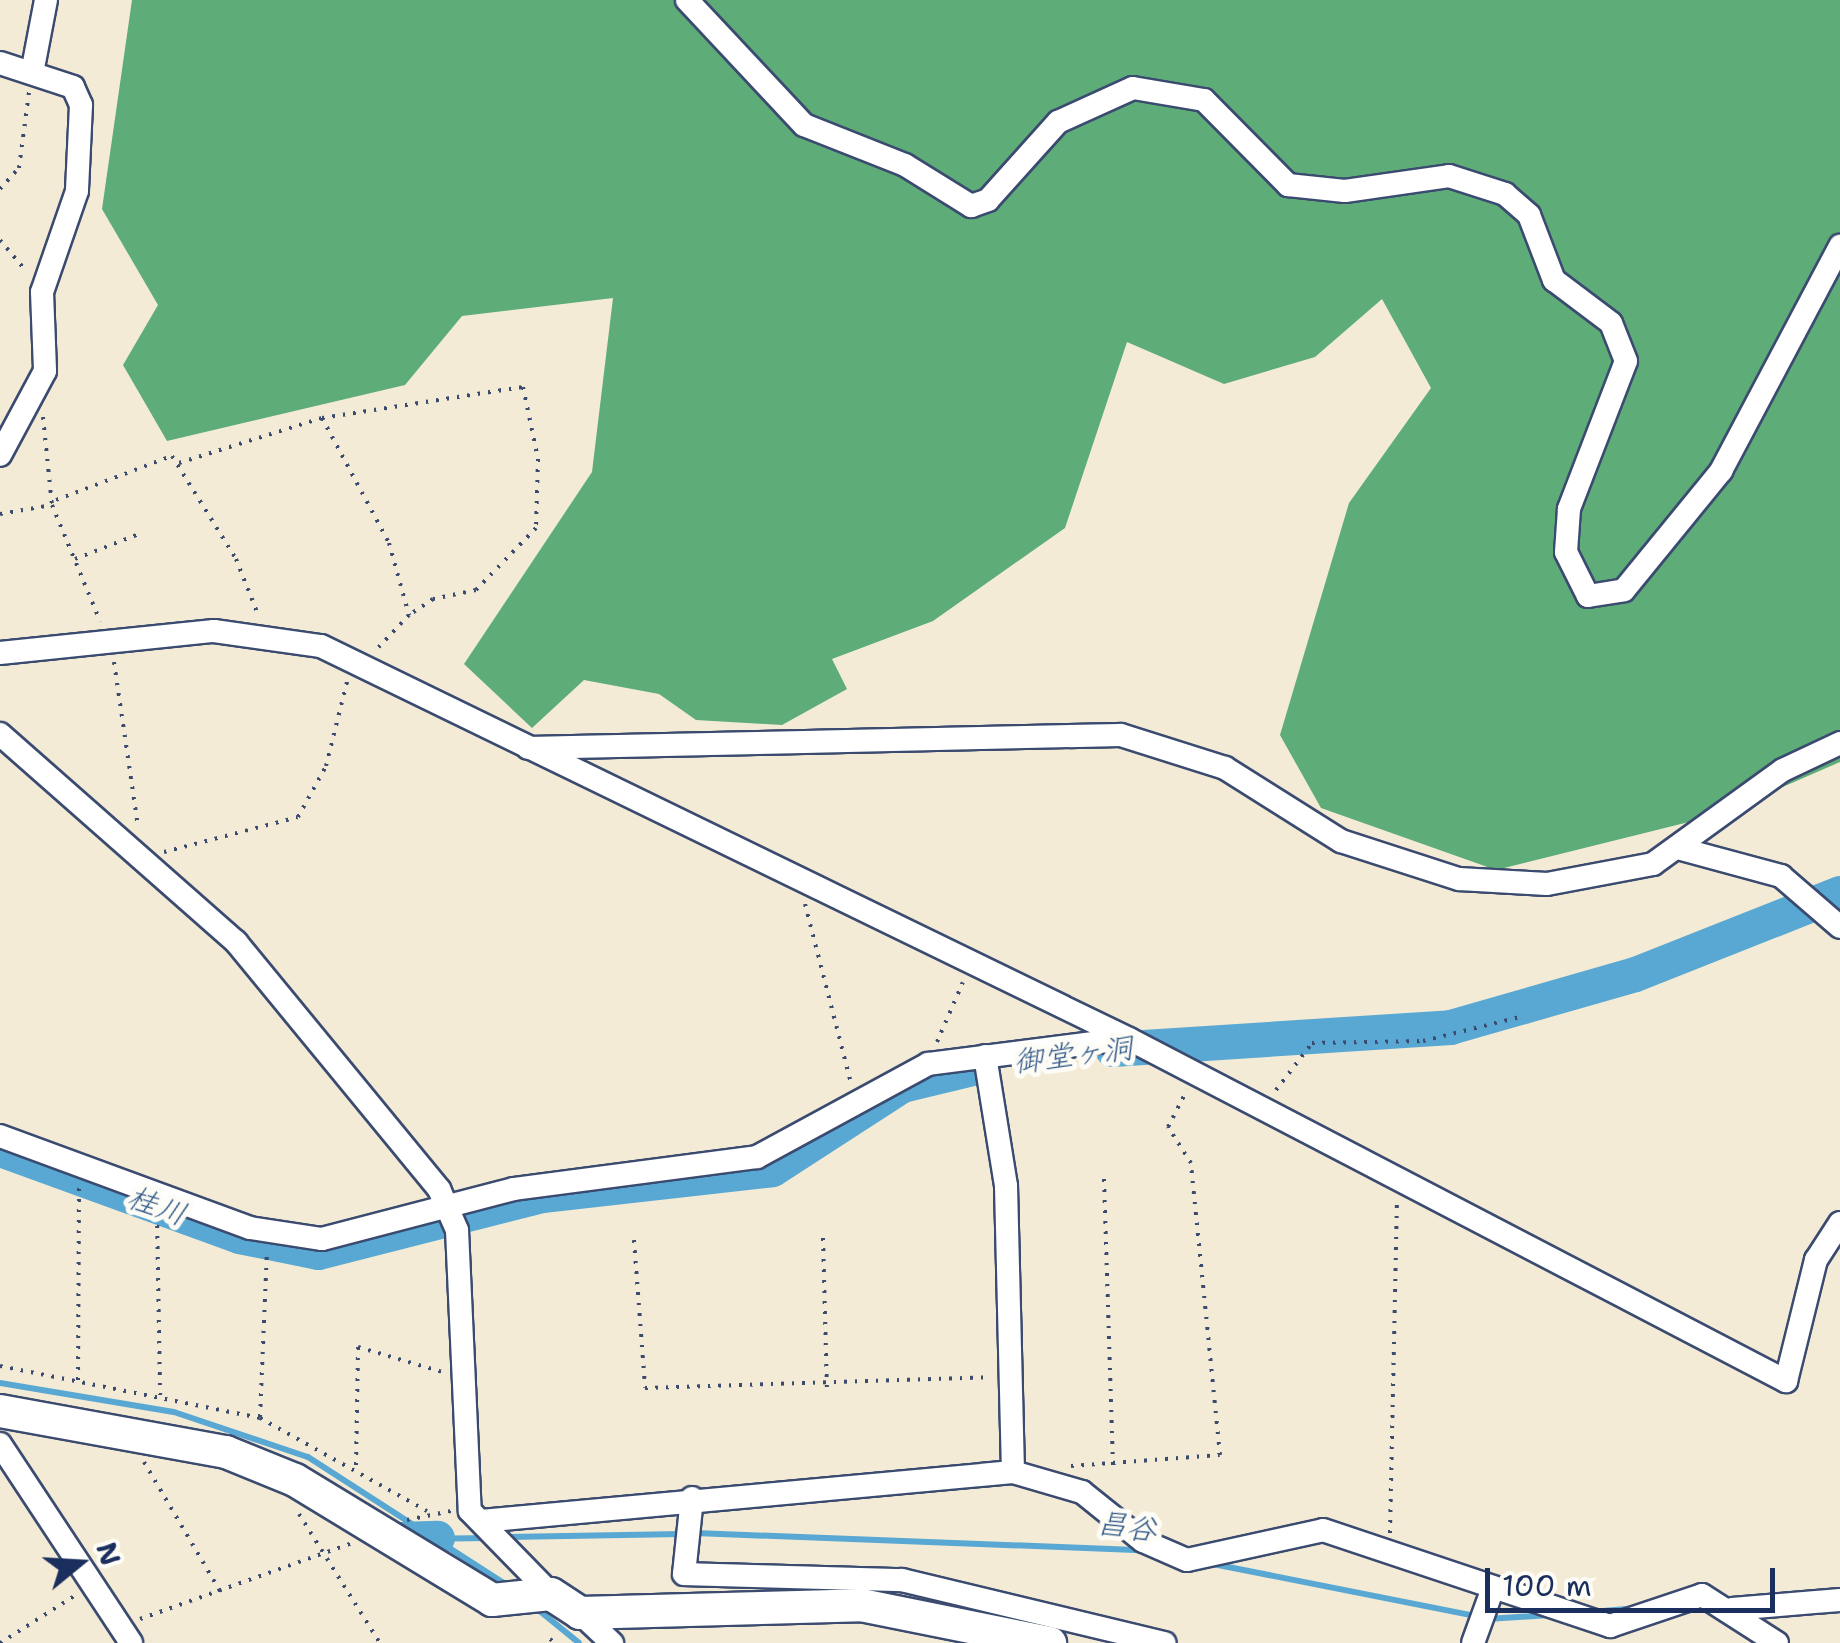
<!DOCTYPE html>
<meta charset="utf-8">
<style>
body{margin:0}
#map{position:relative;width:1840px;height:1643px;overflow:hidden;background:#f3ebd5;font-family:"Shantell Sans","Klee One",sans-serif}
div>[style]{position:absolute}
[style*='--x']{left:calc(var(--x)*1px);top:calc(var(--y)*1px);width:calc(var(--w)*1px);rotate:calc(var(--a)*1deg)}
.forest>*{inset:0;background:#5eac77}
.stream>*{height:6px;margin:-3px;padding:0 3px;transform-origin:3px;border-radius:3px;background:#58a8d3}
.river>*{height:35px;margin:-17.5px;padding:0 17.5px;transform-origin:17.5px;border-radius:17.5px;background:#58a8d3}
.path>*{height:4px;margin-top:-2px;transform-origin:0;background:repeating-linear-gradient(90deg,#3b4b70 0 2.5px,transparent 0 10.5px)}
.roads{filter:drop-shadow(2px 0 #3b4b70) drop-shadow(-2px 0 #3b4b70) drop-shadow(0 2px #3b4b70) drop-shadow(0 -2px #3b4b70)}
.street>*{height:22px;margin:-11px;padding:0 11px;transform-origin:11px;border-radius:11px;background:#fff}
.secondary>*{height:32px;margin:-16px;padding:0 16px;transform-origin:16px;border-radius:16px;background:#fff}
span{translate:-50% -50%;white-space:nowrap;text-align:center;line-height:1.15;-webkit-text-stroke:10px #fdfcf7;paint-order:stroke}
.water-label{font-size:30px;color:#305987;font-style:italic}
.north{position:absolute;left:30px;top:1513px;width:100px;height:100px;-webkit-text-stroke:8px #fdfcf7;paint-order:stroke;rotate:72deg;font-size:28px;font-weight:700;line-height:40px;text-align:center;color:#1b2f5e}
.north::after{content:'';display:block;margin:auto;width:35px;height:45px;background:#1b2f5e;clip-path:polygon(50% 0,100% 100%,50% 72%,0 100%)}
.scale{position:absolute;left:1485px;top:1568px;width:290px;height:45px;box-sizing:border-box;border:5px solid #1b2f5e;border-top:0;padding-left:12px;font-size:30px;line-height:35px;white-space:nowrap;color:#1b2f5e;-webkit-text-stroke:8px #fdfcf7;paint-order:stroke}
</style>
<div id="map">
<div class="forest">
<i style="clip-path:polygon(132px 0,1840px 0,1840px 762px,1721px 814px,1496px 870px,1321px 808px,1280px 735px,1349px 503px,1431px 388px,1382px 299px,1315px 357px,1224px 384px,1127px 342px,1065px 528px,933px 621px,832px 659px,847px 689px,782px 725px,696px 720px,659px 694px,584px 680px,532px 728px,464px 664px,592px 472px,613px 298px,462px 316px,405px 385px,167px 441px,123px 365px,158px 305px,102px 209px)"></i>
</div>
<div class="stream">
<i style="--x:0;--y:1383;--w:176;--a:9.5"></i>
<i style="--x:174;--y:1412;--w:141;--a:18.6"></i>
<i style="--x:308;--y:1457;--w:240;--a:32.8"></i>
<i style="--x:695;--y:1533;--w:447;--a:2.2"></i>
<i style="--x:505;--y:1537;--w:177;--a:-1"></i>
<i style="--x:415;--y:1539;--w:73;--a:-0.8"></i>
<i style="--x:1208;--y:1563;--w:272;--a:11.2"></i>
<i style="--x:536;--y:1608;--w:55;--a:39.1"></i>
<i style="--x:1592;--y:1612;--w:37;--a:-5"></i>
<i style="--x:1487;--y:1619;--w:63;--a:-3.6"></i>
</div>
<div class="river">
<i style="--x:1112;--y:1049;--w:339;--a:-3.7"></i>
<i style="--x:1450;--y:1027;--w:192;--a:-16"></i>
<i style="--x:1635;--y:974;--w:220;--a:-21.6"></i>
<i style="--x:0;--y:1149;--w:254;--a:20"></i>
<i style="--x:239;--y:1236;--w:81;--a:11.4"></i>
<i style="--x:318;--y:1252;--w:231;--a:-14.3"></i>
<i style="--x:542;--y:1195;--w:231;--a:-6.4"></i>
<i style="--x:772;--y:1169;--w:155;--a:-32.9"></i>
<i style="--x:902;--y:1085;--w:81;--a:-13.5"></i>
<i style="--x:401;--y:1539;--w:36;--a:-2"></i>
</div>
<div class="path">
<i style="--x:0;--y:189;--w:28;--a:-48"></i>
<i style="--x:19;--y:168;--w:77;--a:-82.5"></i>
<i style="--x:0;--y:240;--w:40;--a:50"></i>
<i style="--x:43;--y:417;--w:88;--a:84.2"></i>
<i style="--x:52;--y:505;--w:126;--a:67.5"></i>
<i style="--x:322;--y:418;--w:203;--a:-8.8"></i>
<i style="--x:523;--y:387;--w:74;--a:78.2"></i>
<i style="--x:538;--y:459;--w:69;--a:91.7"></i>
<i style="--x:536;--y:528;--w:86;--a:134.1"></i>
<i style="--x:476;--y:590;--w:44;--a:168.2"></i>
<i style="--x:433;--y:599;--w:29;--a:146"></i>
<i style="--x:179;--y:463;--w:150;--a:-17.5"></i>
<i style="--x:322;--y:418;--w:142;--a:61.8"></i>
<i style="--x:389;--y:543;--w:75;--a:74.5"></i>
<i style="--x:409;--y:615;--w:47;--a:133.3"></i>
<i style="--x:56;--y:500;--w:124;--a:-20.8"></i>
<i style="--x:172;--y:456;--w:121;--a:58.1"></i>
<i style="--x:236;--y:559;--w:62;--a:68.4"></i>
<i style="--x:0;--y:514;--w:53;--a:-9.8"></i>
<i style="--x:75;--y:559;--w:69;--a:-21.3"></i>
<i style="--x:114;--y:662;--w:166;--a:81.7"></i>
<i style="--x:164;--y:852;--w:138;--a:-14.6"></i>
<i style="--x:298;--y:817;--w:58;--a:-61.2"></i>
<i style="--x:326;--y:766;--w:87;--a:-76"></i>
<i style="--x:805;--y:904;--w:185;--a:75.6"></i>
<i style="--x:937;--y:1042;--w:65;--a:-66.6"></i>
<i style="--x:1276;--y:1090;--w:59;--a:-52.5"></i>
<i style="--x:1312;--y:1043;--w:111;--a:-1"></i>
<i style="--x:1423;--y:1041;--w:104;--a:-13.9"></i>
<i style="--x:1104;--y:1179;--w:288;--a:88.2"></i>
<i style="--x:157;--y:1215;--w:180;--a:89"></i>
<i style="--x:823;--y:1238;--w:150;--a:88.5"></i>
<i style="--x:634;--y:1240;--w:148;--a:85.7"></i>
<i style="--x:645;--y:1388;--w:345;--a:-1.8"></i>
<i style="--x:0;--y:1366;--w:265;--a:11.3"></i>
<i style="--x:260;--y:1418;--w:191;--a:29.1"></i>
<i style="--x:78;--y:1380;--w:193;--a:-89.7"></i>
<i style="--x:260;--y:1417;--w:165;--a:-87.6"></i>
<i style="--x:144;--y:1462;--w:150;--a:59.5"></i>
<i style="--x:356;--y:1465;--w:118;--a:-89"></i>
<i style="--x:358;--y:1347;--w:92;--a:16.5"></i>
<i style="--x:1071;--y:1466;--w:149;--a:-4.2"></i>
<i style="--x:1220;--y:1455;--w:293;--a:-95.7"></i>
<i style="--x:1191;--y:1163;--w:43;--a:-122.6"></i>
<i style="--x:1168;--y:1127;--w:42;--a:-62.8"></i>
<i style="--x:299;--y:1514;--w:152;--a:57.9"></i>
<i style="--x:407;--y:1520;--w:45;--a:-11.6"></i>
<i style="--x:1390;--y:1533;--w:330;--a:-88.8"></i>
<i style="--x:140;--y:1619;--w:225;--a:-19.7"></i>
<i style="--x:550;--y:1639;--w:6;--a:39"></i>
<i style="--x:0;--y:1643;--w:90;--a:-32.3"></i>
</div>
<div class="roads">
<div class="street">
<i style="--x:687;--y:0;--w:171;--a:46.9"></i>
<i style="--x:804;--y:125;--w:109;--a:21.6"></i>
<i style="--x:905;--y:165;--w:78;--a:31.8"></i>
<i style="--x:971;--y:206;--w:18;--a:-19"></i>
<i style="--x:988;--y:200;--w:105;--a:-48.1"></i>
<i style="--x:1058;--y:122;--w:82;--a:-24.4"></i>
<i style="--x:1133;--y:88;--w:72;--a:9.6"></i>
<i style="--x:1204;--y:100;--w:120;--a:45.3"></i>
<i style="--x:1288;--y:185;--w:57;--a:6"></i>
<i style="--x:1345;--y:191;--w:105;--a:-8.2"></i>
<i style="--x:1449;--y:176;--w:59;--a:17.8"></i>
<i style="--x:1505;--y:194;--w:32;--a:41"></i>
<i style="--x:1529;--y:215;--w:70;--a:69"></i>
<i style="--x:1554;--y:280;--w:71;--a:37"></i>
<i style="--x:1611;--y:323;--w:41;--a:68.5"></i>
<i style="--x:1626;--y:361;--w:159;--a:111.1"></i>
<i style="--x:1569;--y:509;--w:43;--a:94"></i>
<i style="--x:1566;--y:552;--w:49;--a:63.4"></i>
<i style="--x:1588;--y:596;--w:36;--a:-9"></i>
<i style="--x:1624;--y:590;--w:154;--a:-50.8"></i>
<i style="--x:1721;--y:471;--w:255;--a:-62.1"></i>
<i style="--x:0;--y:63;--w:77;--a:18.2"></i>
<i style="--x:73;--y:87;--w:20;--a:66"></i>
<i style="--x:81;--y:105;--w:86;--a:92.7"></i>
<i style="--x:77;--y:191;--w:107;--a:109.1"></i>
<i style="--x:42;--y:292;--w:79;--a:87.8"></i>
<i style="--x:45;--y:371;--w:95;--a:118.2"></i>
<i style="--x:33;--y:68;--w:69;--a:-79.2"></i>
<i style="--x:0;--y:653;--w:215;--a:-5.9"></i>
<i style="--x:214;--y:631;--w:108;--a:8"></i>
<i style="--x:321;--y:646;--w:899;--a:25.94"></i>
<i style="--x:1129;--y:1039;--w:741;--a:27.5"></i>
<i style="--x:1786;--y:1381;--w:125;--a:-76.1"></i>
<i style="--x:1816;--y:1260;--w:44;--a:-57"></i>
<i style="--x:0;--y:734;--w:315;--a:41.4"></i>
<i style="--x:236;--y:942;--w:320;--a:50.6"></i>
<i style="--x:439;--y:1189;--w:45;--a:66.3"></i>
<i style="--x:457;--y:1230;--w:281;--a:87.4"></i>
<i style="--x:470;--y:1511;--w:116;--a:45.7"></i>
<i style="--x:528;--y:748;--w:593;--a:-1.26"></i>
<i style="--x:1121;--y:735;--w:109;--a:17.6"></i>
<i style="--x:1225;--y:768;--w:137;--a:32.2"></i>
<i style="--x:1341;--y:841;--w:124;--a:17.9"></i>
<i style="--x:1459;--y:879;--w:88;--a:3.3"></i>
<i style="--x:1547;--y:884;--w:108;--a:-10.7"></i>
<i style="--x:1653;--y:864;--w:160;--a:-35.9"></i>
<i style="--x:1783;--y:770;--w:63;--a:-25.3"></i>
<i style="--x:1681;--y:849;--w:104;--a:15.1"></i>
<i style="--x:1781;--y:876;--w:78;--a:40.8"></i>
<i style="--x:985;--y:1056;--w:132;--a:80.8"></i>
<i style="--x:1006;--y:1186;--w:286;--a:88.6"></i>
<i style="--x:0;--y:1136;--w:266;--a:20.2"></i>
<i style="--x:250;--y:1228;--w:73;--a:8.7"></i>
<i style="--x:322;--y:1239;--w:198;--a:-14.6"></i>
<i style="--x:514;--y:1189;--w:245;--a:-7.5"></i>
<i style="--x:757;--y:1157;--w:195;--a:-28.5"></i>
<i style="--x:928;--y:1064;--w:197;--a:-7.3"></i>
<i style="--x:0;--y:1444;--w:238;--a:56.6"></i>
<i style="--x:692;--y:1498;--w:76;--a:96"></i>
<i style="--x:684;--y:1574;--w:218;--a:1.6"></i>
<i style="--x:902;--y:1580;--w:270;--a:13.5"></i>
<i style="--x:481;--y:1521;--w:534;--a:-5.26"></i>
<i style="--x:1013;--y:1472;--w:72;--a:16.2"></i>
<i style="--x:1082;--y:1492;--w:78;--a:38.8"></i>
<i style="--x:1143;--y:1541;--w:48;--a:23.4"></i>
<i style="--x:1187;--y:1560;--w:139;--a:-12.4"></i>
<i style="--x:1323;--y:1530;--w:303;--a:18.5"></i>
<i style="--x:1610;--y:1626;--w:97;--a:-18.6"></i>
<i style="--x:1702;--y:1595;--w:89;--a:32.6"></i>
<i style="--x:1732;--y:1609;--w:108;--a:-4.8"></i>
<i style="--x:580;--y:1613;--w:44;--a:43.2"></i>
<i style="--x:1473;--y:1643;--w:59;--a:-70"></i>
</div>
<div class="secondary">
<i style="--x:0;--y:1411;--w:230;--a:10.3"></i>
<i style="--x:226;--y:1452;--w:74;--a:22.1"></i>
<i style="--x:295;--y:1480;--w:231;--a:31.3"></i>
<i style="--x:492;--y:1600;--w:59;--a:-5.8"></i>
<i style="--x:551;--y:1594;--w:35;--a:33"></i>
<i style="--x:580;--y:1613;--w:281;--a:-1.6"></i>
<i style="--x:861;--y:1605;--w:193;--a:11.4"></i>
</div>
</div>
<div class="water-label">
<span style="left:1073px;top:1055px;rotate:-7deg">御堂ヶ洞</span>
<span style="left:157px;top:1206px;rotate:20deg">桂川</span>
<span style="left:1127px;top:1527px;rotate:8deg">昌谷</span>
</div>
<div class="north">N</div>
<div class="scale">100 m</div>
</div>
